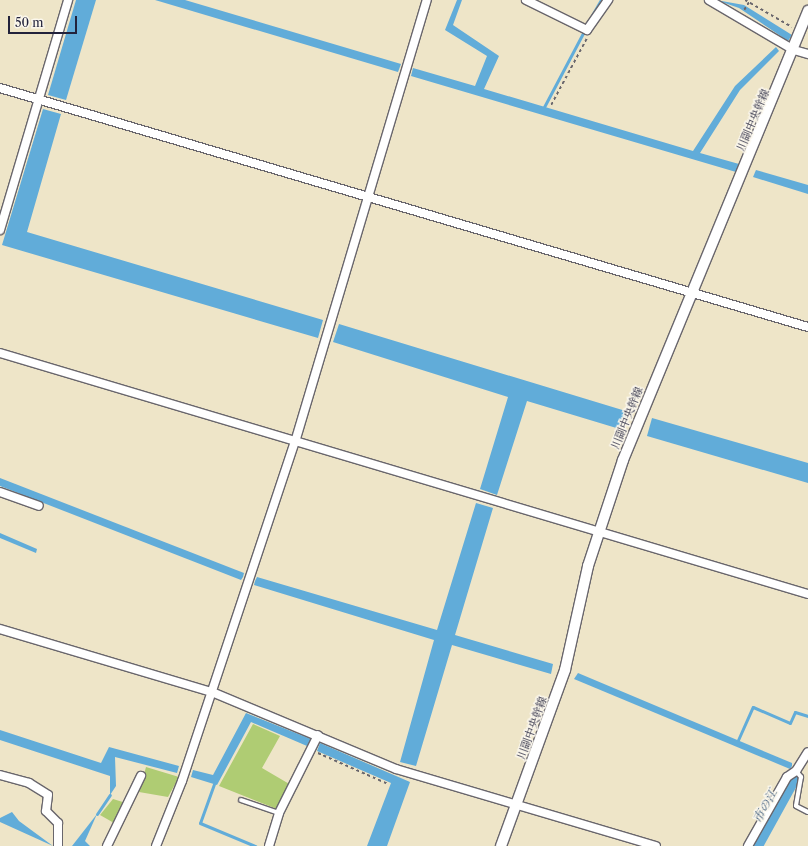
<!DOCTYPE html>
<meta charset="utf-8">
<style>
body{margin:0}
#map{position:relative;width:808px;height:846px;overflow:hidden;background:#eee5c8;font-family:"Libre Caslon Text","Noto Serif JP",serif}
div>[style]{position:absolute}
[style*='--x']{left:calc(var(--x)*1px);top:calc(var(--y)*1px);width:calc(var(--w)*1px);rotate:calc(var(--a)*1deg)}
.green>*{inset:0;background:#afcc73}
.water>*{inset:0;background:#61acd9}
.stream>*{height:3px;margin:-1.5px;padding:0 1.5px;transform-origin:1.5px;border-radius:1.5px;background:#61acd9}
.canal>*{height:10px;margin:-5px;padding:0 5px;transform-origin:5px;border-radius:5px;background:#61acd9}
.path>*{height:1.5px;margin-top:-0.75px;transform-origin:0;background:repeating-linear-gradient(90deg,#69666c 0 3px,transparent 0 6px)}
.roads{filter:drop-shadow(1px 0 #69666c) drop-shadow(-1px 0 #69666c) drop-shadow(0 1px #69666c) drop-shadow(0 -1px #69666c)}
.service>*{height:4px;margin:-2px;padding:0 2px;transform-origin:2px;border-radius:2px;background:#fff}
.minor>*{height:8px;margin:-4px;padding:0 4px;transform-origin:4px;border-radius:4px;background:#fff}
.tertiary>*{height:10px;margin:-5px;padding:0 5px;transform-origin:5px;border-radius:5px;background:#fff}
span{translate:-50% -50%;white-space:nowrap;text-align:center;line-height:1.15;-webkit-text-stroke:3px #fbf7ec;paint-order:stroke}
.street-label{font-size:11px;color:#22223b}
.water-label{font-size:12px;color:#3b597a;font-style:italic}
.scale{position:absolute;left:8px;top:16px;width:69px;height:18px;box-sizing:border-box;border:2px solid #22223b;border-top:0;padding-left:5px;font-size:12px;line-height:14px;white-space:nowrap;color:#22223b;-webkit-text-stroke:3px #fbf7ec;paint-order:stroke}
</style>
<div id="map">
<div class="green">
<i style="clip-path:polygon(253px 724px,280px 736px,262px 768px,291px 785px,277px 809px,219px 786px)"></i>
<i style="clip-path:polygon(146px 767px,179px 777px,168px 797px,139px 792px)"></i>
<i style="clip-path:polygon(113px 799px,126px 803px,114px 823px,100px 815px)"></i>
</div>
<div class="water">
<i style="clip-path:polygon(76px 0,96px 0,66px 100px,48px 95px)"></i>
<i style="clip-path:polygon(155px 0,185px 0,401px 64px,398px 72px)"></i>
<i style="clip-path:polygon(457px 0,462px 0,453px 25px,499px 56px,484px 89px,693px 151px,735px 86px,776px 47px,779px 51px,740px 90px,700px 153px,739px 164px,738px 169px,736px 172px,411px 76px,413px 68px,475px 86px,487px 56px,445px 30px)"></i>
<i style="clip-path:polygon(716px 0,744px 5px,792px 35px,788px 41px,739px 8px)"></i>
<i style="clip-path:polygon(43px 109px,61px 114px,27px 232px,323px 320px,318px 338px,2px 245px)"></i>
<i style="clip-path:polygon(756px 170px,808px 185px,808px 194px,753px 177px)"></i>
<i style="clip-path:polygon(339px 324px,629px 412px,623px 430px,527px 401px,497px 495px,480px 489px,508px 397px,333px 342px)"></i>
<i style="clip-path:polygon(652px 418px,808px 463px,808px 483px,647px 436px)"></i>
<i style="clip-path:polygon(0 478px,244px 573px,243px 577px,241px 580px,0 486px)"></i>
<i style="clip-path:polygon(476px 503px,493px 508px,455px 635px,553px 664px,551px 674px,452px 645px,416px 766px,400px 762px,434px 640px,254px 585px,255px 581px,257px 577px,437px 630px)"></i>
<i style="clip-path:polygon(0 533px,37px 549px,36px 553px,0 538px)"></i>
<i style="clip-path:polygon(578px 673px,792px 763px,792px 766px,790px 769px,574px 679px)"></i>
<i style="clip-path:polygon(246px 713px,311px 739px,307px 746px,251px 722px,217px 785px,191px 777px,193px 770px,213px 775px)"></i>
<i style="clip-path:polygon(0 730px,101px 763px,109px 747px,179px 766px,177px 773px,115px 757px,116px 786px,110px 795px,110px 776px,0 740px)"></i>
<i style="clip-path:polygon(320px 743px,410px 782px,387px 846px,367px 846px,391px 783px,317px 751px)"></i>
<i style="clip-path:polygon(12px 812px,19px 821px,53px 846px,0 822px,0 818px)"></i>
<i style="clip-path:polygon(97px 814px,85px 841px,90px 846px,72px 846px)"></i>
</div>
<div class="stream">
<i style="--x:591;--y:17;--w:20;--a:-60"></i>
<i style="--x:544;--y:107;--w:84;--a:-62.2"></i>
<i style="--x:738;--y:740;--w:36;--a:-66"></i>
<i style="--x:753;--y:707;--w:40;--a:23.4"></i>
<i style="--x:790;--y:723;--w:12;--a:-66"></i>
<i style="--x:795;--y:712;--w:14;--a:17"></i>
<i style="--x:214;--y:784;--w:41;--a:109.7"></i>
<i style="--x:200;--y:823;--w:60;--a:22.7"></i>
<i style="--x:97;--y:814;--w:23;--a:-56"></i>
</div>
<div class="canal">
<i style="--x:758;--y:846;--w:77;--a:-61.1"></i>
</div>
<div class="path">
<i style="--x:745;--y:0;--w:54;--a:29.9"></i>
<i style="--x:744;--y:10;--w:9;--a:-58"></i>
<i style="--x:551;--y:105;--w:76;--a:-61.8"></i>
<i style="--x:318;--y:753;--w:77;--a:23.9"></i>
</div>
<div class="roads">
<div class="service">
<i style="--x:796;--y:771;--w:8;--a:50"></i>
<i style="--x:801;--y:777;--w:29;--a:100"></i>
<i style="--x:796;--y:806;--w:13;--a:27"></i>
<i style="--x:241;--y:800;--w:40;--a:18.9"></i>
</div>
<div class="minor">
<i style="--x:526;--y:0;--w:68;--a:26.2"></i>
<i style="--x:587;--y:30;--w:37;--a:-55"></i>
<i style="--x:709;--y:0;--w:99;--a:30.5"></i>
<i style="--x:794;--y:50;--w:15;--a:16"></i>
<i style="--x:0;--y:88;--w:843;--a:16.48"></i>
<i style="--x:0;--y:230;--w:240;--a:-73.5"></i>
<i style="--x:0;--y:353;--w:843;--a:16.61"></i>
<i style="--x:0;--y:492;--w:41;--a:19.7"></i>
<i style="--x:0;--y:629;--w:221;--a:16.6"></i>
<i style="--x:212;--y:692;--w:199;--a:22.7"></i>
<i style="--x:396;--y:769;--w:271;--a:16.5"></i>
<i style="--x:0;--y:775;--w:30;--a:15"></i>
<i style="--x:29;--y:783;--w:22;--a:32"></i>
<i style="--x:48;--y:795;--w:16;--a:97"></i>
<i style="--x:46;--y:811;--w:17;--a:45"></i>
<i style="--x:58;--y:823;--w:23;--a:90"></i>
<i style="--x:107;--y:846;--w:78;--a:-64.1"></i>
<i style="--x:156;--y:846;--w:70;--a:-68.2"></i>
<i style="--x:182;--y:781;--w:357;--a:-71.6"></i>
<i style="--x:295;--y:442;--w:461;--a:-73.4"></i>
<i style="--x:269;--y:846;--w:34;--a:-73"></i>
<i style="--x:279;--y:813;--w:87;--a:-63.4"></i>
<i style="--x:748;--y:846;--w:79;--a:-60.5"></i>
<i style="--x:787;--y:777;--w:11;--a:-34"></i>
<i style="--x:796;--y:771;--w:22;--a:-58"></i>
</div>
<div class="tertiary">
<i style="--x:501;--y:846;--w:187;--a:-70"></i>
<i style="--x:565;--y:670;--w:107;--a:-77.5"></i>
<i style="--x:588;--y:566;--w:112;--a:-71.7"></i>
<i style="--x:623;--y:460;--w:486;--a:-67.6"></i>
</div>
</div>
<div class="street-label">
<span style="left:753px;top:120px;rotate:-67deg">川副中央幹線</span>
<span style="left:627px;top:418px;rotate:-68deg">川副中央幹線</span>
<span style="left:532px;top:728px;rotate:-70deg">川副中央幹線</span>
</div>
<div class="water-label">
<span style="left:765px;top:806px;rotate:-61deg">市の江</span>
</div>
<div class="scale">50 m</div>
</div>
